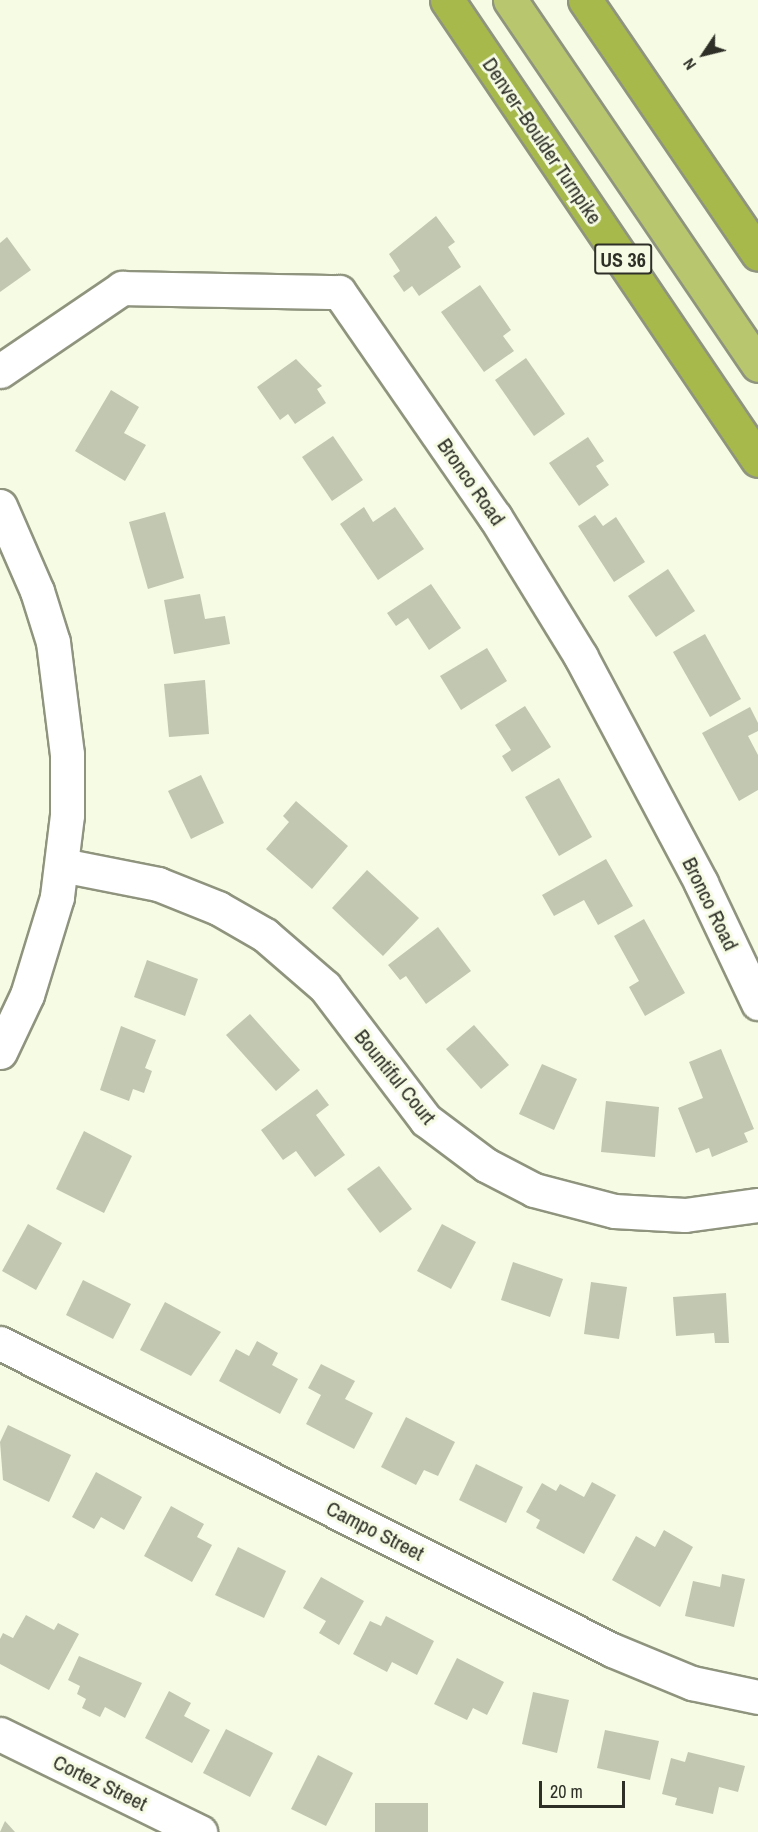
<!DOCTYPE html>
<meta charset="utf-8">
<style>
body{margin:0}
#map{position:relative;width:758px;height:1832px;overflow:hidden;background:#f6fbe4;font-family:"Archivo Narrow",sans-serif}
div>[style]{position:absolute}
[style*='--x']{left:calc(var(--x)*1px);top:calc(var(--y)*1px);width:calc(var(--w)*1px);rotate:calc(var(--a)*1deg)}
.building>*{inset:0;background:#c2c7b1}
.roads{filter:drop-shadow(2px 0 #8f947e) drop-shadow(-2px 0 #8f947e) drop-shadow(0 2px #8f947e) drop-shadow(0 -2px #8f947e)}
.minor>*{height:33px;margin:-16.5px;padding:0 16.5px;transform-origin:16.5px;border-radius:16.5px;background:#fff}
.tertiary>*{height:33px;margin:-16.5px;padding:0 16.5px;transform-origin:16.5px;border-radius:16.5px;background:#fff}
.trunk>*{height:33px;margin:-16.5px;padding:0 16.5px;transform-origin:16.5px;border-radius:16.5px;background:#b8c76e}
.motorway>*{height:33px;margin:-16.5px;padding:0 16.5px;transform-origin:16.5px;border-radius:16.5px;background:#a7b94a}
span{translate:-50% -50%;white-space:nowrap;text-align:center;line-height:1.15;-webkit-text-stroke:6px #f6fbe4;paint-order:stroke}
.shield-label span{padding:2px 4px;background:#f6fbe4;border:2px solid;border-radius:4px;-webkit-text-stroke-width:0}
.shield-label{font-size:20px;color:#2e3027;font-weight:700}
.street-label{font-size:21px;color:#2e3027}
.north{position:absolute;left:674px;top:24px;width:60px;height:60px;-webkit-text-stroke:4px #f6fbe4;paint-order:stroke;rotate:235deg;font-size:16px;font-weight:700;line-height:24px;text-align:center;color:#2e3027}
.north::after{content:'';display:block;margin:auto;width:21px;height:27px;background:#2e3027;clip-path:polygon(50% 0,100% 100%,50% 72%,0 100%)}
.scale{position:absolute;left:539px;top:1781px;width:86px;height:27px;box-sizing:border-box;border:3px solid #2e3027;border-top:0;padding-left:8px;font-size:18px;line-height:21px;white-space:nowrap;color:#2e3027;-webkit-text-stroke:4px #f6fbe4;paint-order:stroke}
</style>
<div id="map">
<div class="building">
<i style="clip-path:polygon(436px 216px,455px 242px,448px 247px,461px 267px,419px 296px,412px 286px,404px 292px,393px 276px,400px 271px,389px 254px)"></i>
<i style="clip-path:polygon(7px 237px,31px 270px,0 292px,0 243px)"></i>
<i style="clip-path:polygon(480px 285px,511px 330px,503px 336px,514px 351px,484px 372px,441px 312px)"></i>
<i style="clip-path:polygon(526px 358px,565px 414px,534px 436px,495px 380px)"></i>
<i style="clip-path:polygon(296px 359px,322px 386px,317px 389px,326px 403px,295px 424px,288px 414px,280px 420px,257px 387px)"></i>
<i style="clip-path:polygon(111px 390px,139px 407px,124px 433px,146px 445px,125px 481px,75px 451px)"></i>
<i style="clip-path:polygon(333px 436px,363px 480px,332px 501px,302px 457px)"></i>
<i style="clip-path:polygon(588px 437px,604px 461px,596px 466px,609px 485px,579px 506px,549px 463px)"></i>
<i style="clip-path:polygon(364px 507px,373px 522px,395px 507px,424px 549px,378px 580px,340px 524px)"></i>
<i style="clip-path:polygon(165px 512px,184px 578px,148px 589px,129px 522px)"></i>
<i style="clip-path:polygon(595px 515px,603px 526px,616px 517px,645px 562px,614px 582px,578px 526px)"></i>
<i style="clip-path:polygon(668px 569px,695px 611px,656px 637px,628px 596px)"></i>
<i style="clip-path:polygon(431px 584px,461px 628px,429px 650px,408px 618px,396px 626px,387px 613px)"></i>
<i style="clip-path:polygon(200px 594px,205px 619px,225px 616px,230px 644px,174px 654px,164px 600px)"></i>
<i style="clip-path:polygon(705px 634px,741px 699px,710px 717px,673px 652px)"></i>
<i style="clip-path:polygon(487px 648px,507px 681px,461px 710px,440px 676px)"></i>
<i style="clip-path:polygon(205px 680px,209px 734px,169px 737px,164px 684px)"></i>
<i style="clip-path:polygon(525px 706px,551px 747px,512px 772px,502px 756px,511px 750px,495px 725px)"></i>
<i style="clip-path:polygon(750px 707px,758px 723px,758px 731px,748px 736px,758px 755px,758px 790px,739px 801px,702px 733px)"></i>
<i style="clip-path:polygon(201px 775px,224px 823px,191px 839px,168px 791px)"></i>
<i style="clip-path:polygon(559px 778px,592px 837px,559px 856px,525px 797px)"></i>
<i style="clip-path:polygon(296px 801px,348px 846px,312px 889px,266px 849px,289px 822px,283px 816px)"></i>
<i style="clip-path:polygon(606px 859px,633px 906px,598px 925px,584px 900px,554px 916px,542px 895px)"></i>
<i style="clip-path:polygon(367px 870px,419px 918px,383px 956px,332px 908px)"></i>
<i style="clip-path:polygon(644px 919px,685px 993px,645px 1016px,629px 987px,639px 981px,614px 936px)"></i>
<i style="clip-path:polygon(438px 927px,471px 971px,426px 1004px,406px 976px,400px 980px,388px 965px)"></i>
<i style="clip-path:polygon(147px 960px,198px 979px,185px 1016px,134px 997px)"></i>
<i style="clip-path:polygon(250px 1014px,300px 1070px,276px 1091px,226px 1035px)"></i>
<i style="clip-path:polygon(474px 1025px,509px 1065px,481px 1089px,446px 1049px)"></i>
<i style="clip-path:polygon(121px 1026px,156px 1040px,145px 1068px,152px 1071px,144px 1093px,133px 1089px,129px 1101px,100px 1090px)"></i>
<i style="clip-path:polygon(721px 1049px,754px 1129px,744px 1133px,748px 1142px,712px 1157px,709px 1148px,696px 1153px,678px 1108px,703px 1098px,689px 1062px)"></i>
<i style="clip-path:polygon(542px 1064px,577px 1079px,554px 1130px,519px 1114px)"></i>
<i style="clip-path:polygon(317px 1089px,329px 1105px,316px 1115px,345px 1155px,315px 1177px,296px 1151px,283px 1160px,261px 1130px)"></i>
<i style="clip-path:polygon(606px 1101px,659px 1107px,655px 1157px,601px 1152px)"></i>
<i style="clip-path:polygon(84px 1131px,132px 1156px,104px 1213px,56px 1189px)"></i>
<i style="clip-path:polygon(379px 1166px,412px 1209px,380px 1233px,347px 1189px)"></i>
<i style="clip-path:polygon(28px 1224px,62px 1243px,36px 1290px,2px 1271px)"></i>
<i style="clip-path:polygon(442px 1224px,476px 1242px,451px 1289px,417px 1271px)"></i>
<i style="clip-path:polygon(513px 1262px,563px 1279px,550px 1317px,501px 1300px)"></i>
<i style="clip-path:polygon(83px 1280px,131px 1304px,113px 1339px,66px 1315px)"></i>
<i style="clip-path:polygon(591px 1282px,627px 1287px,619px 1339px,584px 1334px)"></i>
<i style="clip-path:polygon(726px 1293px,729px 1343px,715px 1343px,714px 1333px,676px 1336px,673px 1297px)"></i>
<i style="clip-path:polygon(165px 1302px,221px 1332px,191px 1376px,140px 1350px)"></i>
<i style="clip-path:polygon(257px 1341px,278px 1353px,272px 1365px,298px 1379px,280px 1414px,219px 1381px,236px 1349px,249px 1356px)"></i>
<i style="clip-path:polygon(321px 1364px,355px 1381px,345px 1399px,373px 1413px,354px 1449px,306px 1424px,321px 1395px,308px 1388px)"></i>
<i style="clip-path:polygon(406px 1417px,455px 1442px,438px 1476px,424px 1470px,416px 1485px,381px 1467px)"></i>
<i style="clip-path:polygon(8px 1425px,71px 1455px,49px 1502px,3px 1480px,0 1442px)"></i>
<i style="clip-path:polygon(476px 1464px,523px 1487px,506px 1523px,459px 1500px)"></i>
<i style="clip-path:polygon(96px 1472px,142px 1497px,124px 1530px,101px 1517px,94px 1529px,72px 1517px)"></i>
<i style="clip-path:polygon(592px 1482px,616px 1495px,584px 1554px,536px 1528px,540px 1520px,526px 1512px,542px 1483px,556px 1491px,560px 1484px,584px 1497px)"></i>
<i style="clip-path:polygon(171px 1506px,204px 1524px,197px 1537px,212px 1545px,192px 1582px,144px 1556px)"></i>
<i style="clip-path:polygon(664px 1530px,693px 1547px,660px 1607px,612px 1580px,636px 1536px,655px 1547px)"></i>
<i style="clip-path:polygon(238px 1547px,286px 1571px,264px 1618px,215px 1595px)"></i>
<i style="clip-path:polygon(722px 1574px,745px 1579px,734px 1627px,685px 1616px,693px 1581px,720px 1587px)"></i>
<i style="clip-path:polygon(321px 1577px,364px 1601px,339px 1645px,319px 1633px,326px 1621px,303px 1608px)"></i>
<i style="clip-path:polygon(26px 1615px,54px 1630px,58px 1623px,79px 1634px,49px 1690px,0 1664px,0 1639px,3px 1633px,13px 1638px)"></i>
<i style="clip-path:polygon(386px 1616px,434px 1641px,417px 1675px,392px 1662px,387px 1672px,353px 1654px,370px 1621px,381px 1626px)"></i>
<i style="clip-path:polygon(79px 1656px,142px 1683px,125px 1718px,105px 1707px,100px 1717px,82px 1708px,86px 1699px,77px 1694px,80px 1686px,68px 1680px)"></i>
<i style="clip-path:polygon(457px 1658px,504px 1682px,487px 1715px,473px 1708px,467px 1720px,434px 1704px)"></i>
<i style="clip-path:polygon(169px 1691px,191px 1703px,184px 1716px,210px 1730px,192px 1763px,145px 1738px)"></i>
<i style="clip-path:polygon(533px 1692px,569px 1700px,557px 1753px,522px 1744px)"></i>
<i style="clip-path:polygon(226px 1729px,273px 1753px,250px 1797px,203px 1773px)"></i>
<i style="clip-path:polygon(605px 1730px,659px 1741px,650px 1780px,597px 1768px)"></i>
<i style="clip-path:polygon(688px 1752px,745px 1766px,738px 1792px,719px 1787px,713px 1814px,675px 1805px,677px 1798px,662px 1794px,671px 1758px,685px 1762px)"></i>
<i style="clip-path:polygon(318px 1755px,353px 1773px,326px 1826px,291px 1809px)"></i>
<i style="clip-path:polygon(375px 1803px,428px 1803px,428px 1832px,375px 1832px)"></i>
<i style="clip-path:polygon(5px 1821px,15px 1832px,0 1832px)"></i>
</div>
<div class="roads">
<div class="minor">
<i style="--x:0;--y:371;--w:148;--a:-34.2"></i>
<i style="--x:122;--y:288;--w:217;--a:1.1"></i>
<i style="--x:339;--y:292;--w:274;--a:55.3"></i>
<i style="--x:495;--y:517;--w:164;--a:58.4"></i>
<i style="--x:581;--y:657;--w:256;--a:62"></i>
<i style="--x:701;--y:883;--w:133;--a:64.6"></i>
<i style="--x:62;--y:865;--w:98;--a:11.2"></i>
<i style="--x:158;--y:884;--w:65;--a:21.8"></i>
<i style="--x:218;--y:908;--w:54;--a:29.9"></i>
<i style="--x:265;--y:935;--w:79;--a:40.9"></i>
<i style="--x:325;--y:987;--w:167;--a:52.8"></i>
<i style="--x:426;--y:1120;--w:75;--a:36.9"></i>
<i style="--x:486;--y:1165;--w:54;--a:27.5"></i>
<i style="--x:534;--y:1190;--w:83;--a:14.7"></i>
<i style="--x:614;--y:1211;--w:71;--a:3.2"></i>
<i style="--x:685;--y:1215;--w:74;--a:-7.8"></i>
<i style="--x:0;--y:1343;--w:685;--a:26.64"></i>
<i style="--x:612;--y:1650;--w:87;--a:22.4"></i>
<i style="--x:692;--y:1683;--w:67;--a:12"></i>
<i style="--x:0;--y:1734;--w:223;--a:26.1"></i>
</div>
<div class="tertiary">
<i style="--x:0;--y:506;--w:93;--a:66.5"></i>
<i style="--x:37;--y:591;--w:53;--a:72.6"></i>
<i style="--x:53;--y:642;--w:113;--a:82.9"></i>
<i style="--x:67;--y:754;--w:61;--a:90"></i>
<i style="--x:67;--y:815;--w:83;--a:97"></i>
<i style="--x:57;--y:897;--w:102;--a:107"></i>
<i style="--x:27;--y:995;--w:63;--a:115.3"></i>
</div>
<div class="trunk">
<i style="--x:510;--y:0;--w:441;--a:55.8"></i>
</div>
<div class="motorway">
<i style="--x:447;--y:0;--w:555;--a:55.94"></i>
<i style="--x:585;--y:0;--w:307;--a:55.7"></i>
</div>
</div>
<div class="shield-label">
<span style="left:623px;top:259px">US 36</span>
</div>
<div class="street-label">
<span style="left:542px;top:141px;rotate:56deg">Denver–Boulder Turnpike</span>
<span style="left:471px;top:482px;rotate:55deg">Bronco Road</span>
<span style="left:710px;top:904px;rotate:64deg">Bronco Road</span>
<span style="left:395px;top:1077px;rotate:51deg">Bountiful Court</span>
<span style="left:375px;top:1531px;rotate:27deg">Campo Street</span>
<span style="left:100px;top:1783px;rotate:26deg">Cortez Street</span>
</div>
<div class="north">N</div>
<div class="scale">20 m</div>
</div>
